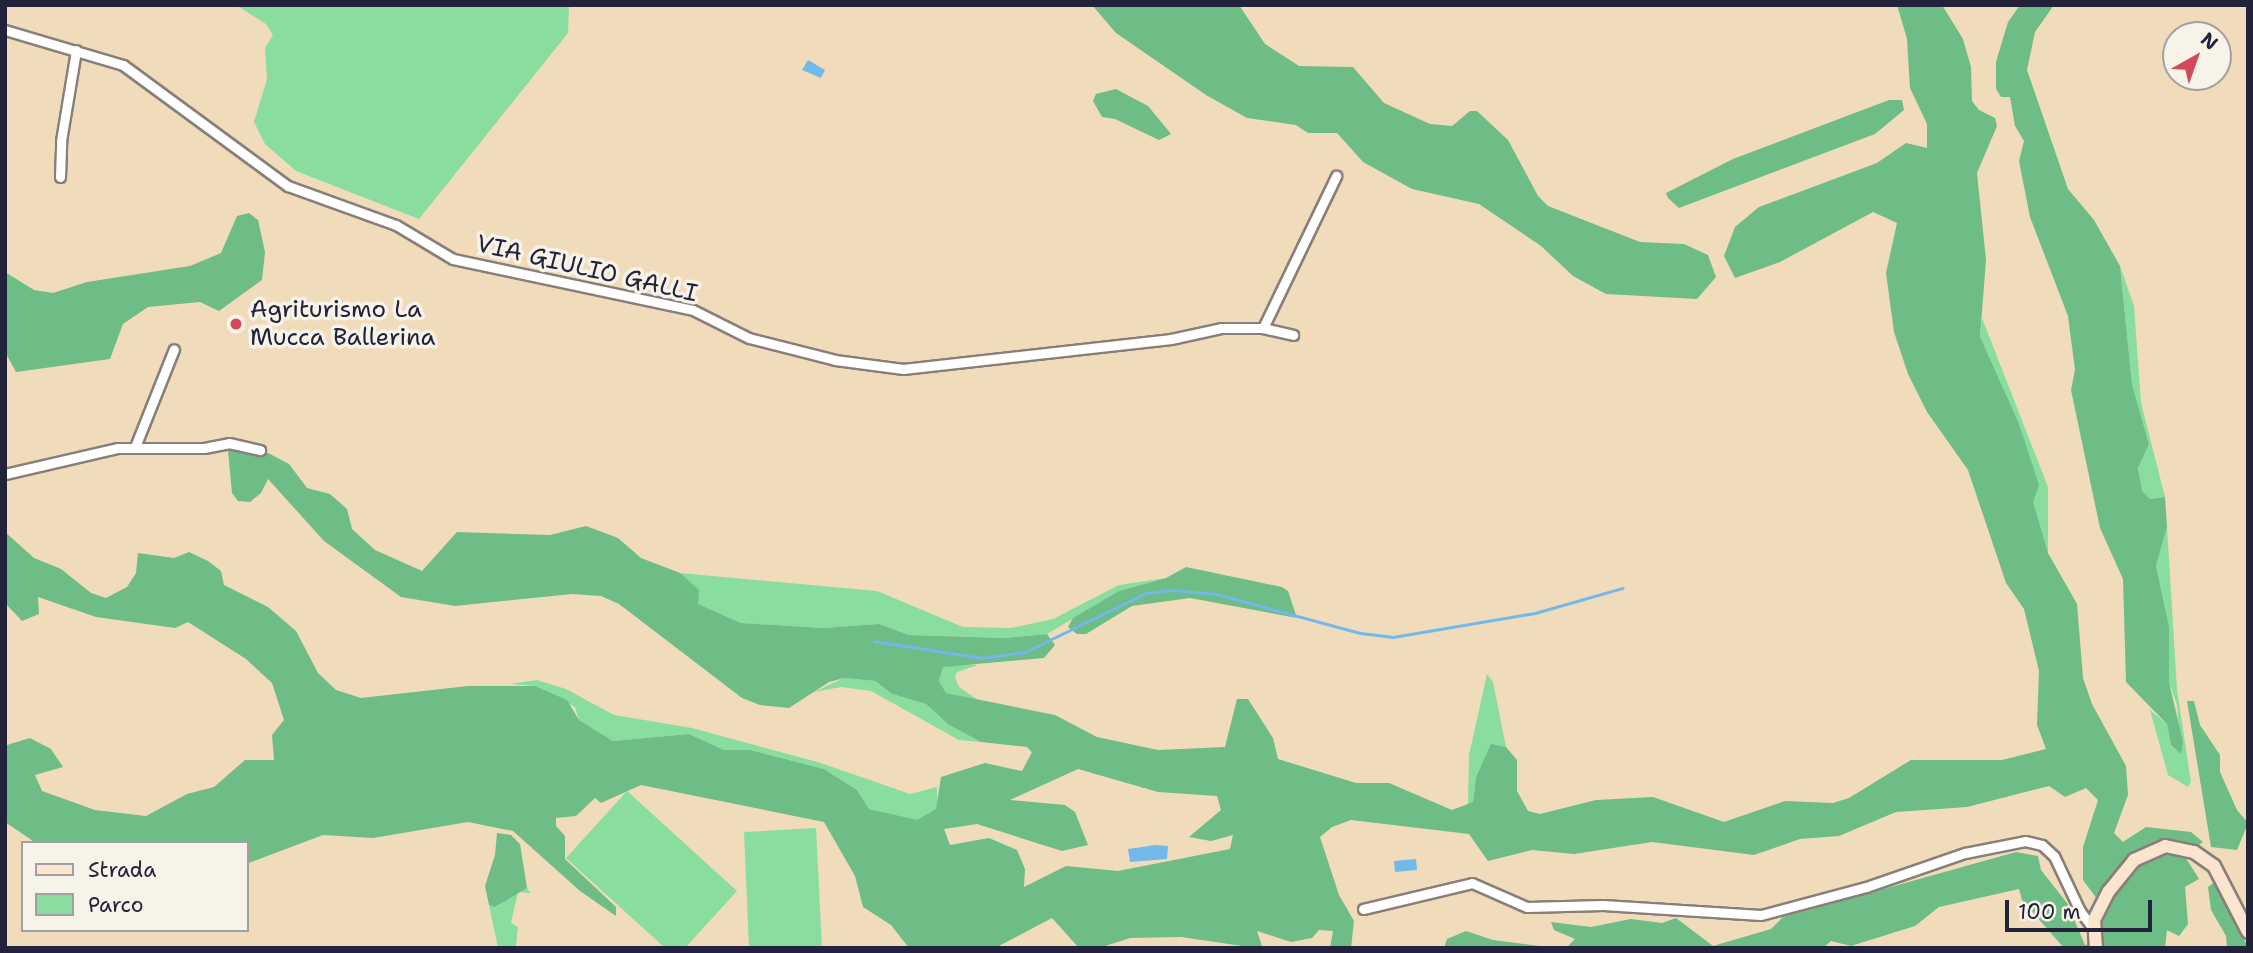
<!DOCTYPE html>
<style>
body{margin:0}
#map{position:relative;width:2253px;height:953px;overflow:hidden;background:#f0dcba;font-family:"Shantell Sans",sans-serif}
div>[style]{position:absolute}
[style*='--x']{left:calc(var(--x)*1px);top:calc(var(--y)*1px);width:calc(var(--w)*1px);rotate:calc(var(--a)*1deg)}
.green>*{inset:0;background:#89dd9f}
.forest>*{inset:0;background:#6ebc86}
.water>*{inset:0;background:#73b8ea}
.stream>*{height:2.5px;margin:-1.25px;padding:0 1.25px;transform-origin:1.25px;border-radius:1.25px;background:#73b8ea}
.roads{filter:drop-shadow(2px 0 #897f7a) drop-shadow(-2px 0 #897f7a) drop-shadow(0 2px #897f7a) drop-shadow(0 -2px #897f7a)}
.street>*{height:9px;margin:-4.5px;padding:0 4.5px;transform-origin:4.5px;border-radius:4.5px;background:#fff}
.secondary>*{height:12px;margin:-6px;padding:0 6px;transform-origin:6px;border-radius:6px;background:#fce5cf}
.dots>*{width:19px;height:19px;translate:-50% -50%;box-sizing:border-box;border:4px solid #f7f3e8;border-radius:50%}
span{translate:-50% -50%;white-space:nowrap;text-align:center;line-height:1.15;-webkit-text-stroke:7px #f7f3e8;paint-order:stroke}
.street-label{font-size:24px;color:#22223b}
.poi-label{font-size:24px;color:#22223b}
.left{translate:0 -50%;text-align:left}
.frame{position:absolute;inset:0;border:7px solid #22223b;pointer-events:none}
.legend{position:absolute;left:21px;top:841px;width:228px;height:91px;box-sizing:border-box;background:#f7f3e8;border:2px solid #a29fa3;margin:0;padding:9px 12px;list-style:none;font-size:21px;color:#22223b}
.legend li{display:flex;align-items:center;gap:14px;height:35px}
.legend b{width:35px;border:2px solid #a29fa3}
.north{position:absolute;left:2162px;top:21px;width:70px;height:70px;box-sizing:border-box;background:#f7f3e8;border:2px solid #a29fa3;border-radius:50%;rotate:40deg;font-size:19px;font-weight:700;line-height:28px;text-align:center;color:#22223b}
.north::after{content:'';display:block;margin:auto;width:24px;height:32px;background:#d1495b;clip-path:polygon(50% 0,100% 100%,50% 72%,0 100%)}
.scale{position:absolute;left:2005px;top:900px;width:147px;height:32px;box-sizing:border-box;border:4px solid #22223b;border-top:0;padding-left:9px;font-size:21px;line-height:24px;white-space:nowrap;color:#22223b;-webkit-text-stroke:5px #f7f3e8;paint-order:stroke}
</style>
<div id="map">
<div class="green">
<i style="clip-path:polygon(236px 5px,569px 5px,568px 33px,419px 219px,296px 171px,265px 144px,254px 122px,267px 79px,265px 48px,273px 35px,266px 24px)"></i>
<i style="clip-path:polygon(2120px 266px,2134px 306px,2141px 403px,2165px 497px,2150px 499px,2142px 492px,2138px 468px,2149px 443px,2132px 384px)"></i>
<i style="clip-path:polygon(1982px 318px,2048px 487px,2048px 553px,1985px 356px,1980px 337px)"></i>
<i style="clip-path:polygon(2167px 527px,2177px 690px,2191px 782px,2188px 787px,2168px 775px,2150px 710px,2167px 724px,2171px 745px,2181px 753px,2177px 705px,2169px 682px,2169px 626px,2156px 564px)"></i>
<i style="clip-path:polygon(680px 573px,877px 591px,963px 627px,1011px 628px,1053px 619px,1119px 585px,1166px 578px,1119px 591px,1047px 634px,1005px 638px,909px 635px,879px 624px,823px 628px,741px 623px,698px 604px)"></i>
<i style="clip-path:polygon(956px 663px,978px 665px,957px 672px,955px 677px,959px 687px,978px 700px,946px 693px,939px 681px,943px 667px)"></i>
<i style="clip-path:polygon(1487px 674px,1493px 682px,1506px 747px,1491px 745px,1476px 777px,1473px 802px,1468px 804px,1469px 755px)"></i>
<i style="clip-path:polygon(844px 678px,875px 681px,892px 694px,926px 704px,949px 725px,981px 742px,959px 740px,871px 691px,841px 687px,814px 692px)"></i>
<i style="clip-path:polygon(537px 680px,566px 689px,614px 715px,692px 728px,821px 763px,910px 794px,937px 787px,937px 809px,917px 821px,869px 809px,857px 790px,824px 769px,750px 750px,724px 750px,689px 734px,613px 741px,579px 720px,575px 707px,535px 686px,510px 684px)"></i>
<i style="clip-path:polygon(627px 791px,737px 891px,685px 948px,665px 948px,566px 858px)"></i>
<i style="clip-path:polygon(816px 828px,822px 948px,749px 948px,744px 832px)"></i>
<i style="clip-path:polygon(527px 888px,531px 893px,518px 892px,511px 923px,518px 927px,516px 946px,498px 948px,489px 905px,496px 907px,518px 891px)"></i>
</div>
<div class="forest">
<i style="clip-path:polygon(1092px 5px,1239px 5px,1265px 44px,1299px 66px,1353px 67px,1384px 103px,1430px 124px,1452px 126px,1470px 111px,1477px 111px,1508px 140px,1538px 196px,1548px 206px,1640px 242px,1684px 244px,1708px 255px,1716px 277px,1697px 299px,1606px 294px,1573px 276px,1541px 246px,1479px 204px,1412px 189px,1363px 162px,1337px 133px,1308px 133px,1296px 125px,1247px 118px,1206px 95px,1116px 33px)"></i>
<i style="clip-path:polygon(evenodd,1897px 5px,1942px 5px,1963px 39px,1971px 67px,1972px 101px,1979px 110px,1995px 118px,1997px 126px,1977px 173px,1986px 260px,1980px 337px,2019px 424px,2039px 485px,2033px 502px,2048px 553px,2077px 604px,2083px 678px,2092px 704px,2126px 766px,2128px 795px,2114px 833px,2123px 842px,2146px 827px,2191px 832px,2203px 842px,2184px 855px,2199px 879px,2185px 887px,2188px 924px,2179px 936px,2167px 930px,2165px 948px,2064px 948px,2022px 900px,2019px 889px,1939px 907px,1915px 926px,1851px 946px,1831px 941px,1823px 948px,1566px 948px,1575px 939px,1554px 930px,1551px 922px,1591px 927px,1631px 919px,1662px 923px,1676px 918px,1713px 946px,1771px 929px,1783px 917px,2016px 852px,2038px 856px,2041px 870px,2067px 903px,2085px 945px,2095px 943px,2114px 889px,2110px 885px,2097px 899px,2083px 880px,2083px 847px,2098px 800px,2086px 788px,2065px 797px,2049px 786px,1967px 807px,1896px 812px,1839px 836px,1800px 839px,1754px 855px,1652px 842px,1574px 854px,1532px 850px,1488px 861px,1469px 834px,1351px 820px,1332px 827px,1320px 837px,1339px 895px,1354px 921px,1351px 948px,1330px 948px,1333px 931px,1319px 930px,1312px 938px,1291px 942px,1257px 931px,1262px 946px,1256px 948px,1181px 937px,1130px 938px,1099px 948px,1079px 948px,1052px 918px,995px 948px,909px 948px,891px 925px,863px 907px,855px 876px,824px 822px,641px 785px,601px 803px,595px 798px,576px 816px,556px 818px,556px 826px,565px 836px,565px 859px,616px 907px,616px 916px,580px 891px,513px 831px,468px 822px,373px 838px,323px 835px,249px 863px,247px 843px,36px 843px,5px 822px,5px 746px,10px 744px,30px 738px,51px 749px,63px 767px,35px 775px,42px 791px,95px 810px,146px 816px,187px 794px,214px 787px,245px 760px,274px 760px,272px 735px,284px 720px,272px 683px,246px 659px,188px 622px,175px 628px,96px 617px,38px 597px,39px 614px,22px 621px,5px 603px,5px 532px,34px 558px,61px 569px,91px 593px,106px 598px,127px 587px,136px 573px,138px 553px,174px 558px,189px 552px,208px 561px,221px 571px,224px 585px,268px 607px,296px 631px,318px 673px,336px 690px,361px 698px,468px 686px,535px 686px,567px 700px,579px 720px,613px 741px,689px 734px,724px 750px,750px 750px,824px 769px,857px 790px,869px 809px,917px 820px,936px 809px,941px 777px,985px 763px,1022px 771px,1032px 752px,1027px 747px,981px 742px,949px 725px,926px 704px,892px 694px,875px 681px,844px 678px,829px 682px,789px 708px,760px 705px,742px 698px,619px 604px,601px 596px,572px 594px,455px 606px,401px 597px,324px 541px,268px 479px,261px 493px,250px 502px,238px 501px,232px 493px,228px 451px,235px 446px,247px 454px,268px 453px,289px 464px,307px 488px,330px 494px,347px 509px,352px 529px,375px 550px,422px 571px,457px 532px,550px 535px,586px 526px,618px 538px,641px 558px,680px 573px,699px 590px,698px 604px,741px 623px,823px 628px,879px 624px,909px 635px,1005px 638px,1047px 634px,1055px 645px,1044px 658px,943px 667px,939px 681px,946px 693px,1055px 715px,1097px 737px,1158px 750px,1225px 747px,1237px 699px,1248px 699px,1273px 738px,1278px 759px,1356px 783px,1389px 783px,1452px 810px,1473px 802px,1476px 777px,1491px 744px,1506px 747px,1517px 760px,1517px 791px,1528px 811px,1540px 814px,1596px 800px,1653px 797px,1724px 822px,1785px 801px,1833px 803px,1849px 798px,1911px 760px,2002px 760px,2046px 749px,2037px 725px,2039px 671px,2024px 609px,2006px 583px,1968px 470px,1927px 412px,1908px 374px,1894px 332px,1886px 273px,1897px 223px,1873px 212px,1780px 262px,1735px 278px,1724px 256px,1735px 227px,1759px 207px,1877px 163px,1906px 143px,1927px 148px,1927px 124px,1910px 88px,1907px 39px,1897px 5px,1078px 769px,1158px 792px,1217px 796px,1221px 810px,1189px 837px,1211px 841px,1233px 835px,1230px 849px,1118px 871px,1066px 866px,1024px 887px,1025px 869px,1017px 850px,989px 838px,950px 845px,944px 829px,977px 824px,1062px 851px,1088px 845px,1075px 812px,1065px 805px,1010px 800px,1078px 769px)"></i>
<i style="clip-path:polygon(2020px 5px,2054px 5px,2035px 32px,2027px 70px,2068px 189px,2094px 220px,2120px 266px,2132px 384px,2149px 444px,2138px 468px,2142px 491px,2150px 499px,2165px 497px,2167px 527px,2156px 565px,2169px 626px,2169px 682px,2183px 742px,2181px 754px,2171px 745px,2167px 724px,2126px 682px,2123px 579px,2100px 528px,2071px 390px,2075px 370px,2068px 316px,2030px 217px,2019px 161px,2024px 141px,2015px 126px,2010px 97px,2001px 97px,1996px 89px,1996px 62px,2008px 22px)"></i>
<i style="clip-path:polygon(1116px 89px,1148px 106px,1171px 134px,1159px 140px,1115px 119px,1102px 117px,1093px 101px,1096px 94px)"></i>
<i style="clip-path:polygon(1889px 100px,1902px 100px,1904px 110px,1875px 134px,1679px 208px,1668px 198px,1666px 193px,1733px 159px)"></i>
<i style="clip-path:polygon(249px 213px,258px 220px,265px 252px,262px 280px,219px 311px,200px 302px,148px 307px,123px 324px,110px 359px,16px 372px,5px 352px,5px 272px,34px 290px,53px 293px,87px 282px,190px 266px,221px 253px,237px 216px)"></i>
<i style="clip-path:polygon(1186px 567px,1282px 587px,1288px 591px,1297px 618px,1190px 598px,1132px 606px,1086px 634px,1077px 634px,1068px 627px,1073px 618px,1119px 591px,1166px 578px)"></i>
<i style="clip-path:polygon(2187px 701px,2194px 701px,2200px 725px,2220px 755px,2220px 772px,2237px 810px,2248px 823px,2237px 850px,2211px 847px)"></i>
<i style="clip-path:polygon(497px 833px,511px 835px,520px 844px,527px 888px,495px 907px,489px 905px,485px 886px,495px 855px)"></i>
<i style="clip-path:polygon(2218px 880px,2231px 909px,2248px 948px,2227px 948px,2226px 936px,2211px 910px,2208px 887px)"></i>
<i style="clip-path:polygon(1466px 931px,1493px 940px,1556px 948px,1444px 948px,1447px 939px)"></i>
</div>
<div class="water">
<i style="clip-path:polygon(808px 60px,825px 70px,821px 78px,802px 70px)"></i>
<i style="clip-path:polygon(1156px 845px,1168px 846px,1167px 859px,1130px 862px,1128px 849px)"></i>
<i style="clip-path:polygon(1416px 859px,1417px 870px,1395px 872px,1394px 861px)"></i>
</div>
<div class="stream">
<i style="--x:874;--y:641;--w:109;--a:8.9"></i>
<i style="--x:982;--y:658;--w:43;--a:-7.9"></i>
<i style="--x:1025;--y:652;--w:135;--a:-26"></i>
<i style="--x:1146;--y:593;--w:26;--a:-7"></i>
<i style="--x:1172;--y:590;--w:44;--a:5.2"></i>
<i style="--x:1216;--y:594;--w:150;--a:15.1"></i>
<i style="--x:1361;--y:633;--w:32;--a:7"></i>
<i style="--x:1393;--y:637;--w:144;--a:-9.6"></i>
<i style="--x:1535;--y:613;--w:91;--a:-15.9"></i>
</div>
<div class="roads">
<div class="street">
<i style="--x:5;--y:30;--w:123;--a:16.5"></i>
<i style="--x:123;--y:65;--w:205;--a:36.3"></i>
<i style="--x:288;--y:186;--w:115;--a:19.9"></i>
<i style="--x:396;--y:225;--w:66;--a:30.8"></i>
<i style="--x:453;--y:259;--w:245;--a:12"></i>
<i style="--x:693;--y:310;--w:63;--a:26.6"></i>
<i style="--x:749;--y:338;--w:89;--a:14.3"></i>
<i style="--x:835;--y:360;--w:69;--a:7.5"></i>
<i style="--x:903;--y:369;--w:270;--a:-6.4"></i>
<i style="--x:1171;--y:339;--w:51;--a:-12.4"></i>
<i style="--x:1221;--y:328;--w:42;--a:0"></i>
<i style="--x:1263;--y:328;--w:31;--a:13"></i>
<i style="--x:60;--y:177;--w:36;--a:-88"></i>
<i style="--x:61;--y:141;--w:92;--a:-80.6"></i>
<i style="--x:1263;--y:328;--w:169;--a:-64.3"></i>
<i style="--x:135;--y:447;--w:105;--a:-68.3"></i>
<i style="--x:5;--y:474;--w:116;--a:-13"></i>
<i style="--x:118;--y:448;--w:86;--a:0"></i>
<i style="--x:204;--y:448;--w:25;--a:-11"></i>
<i style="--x:229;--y:443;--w:32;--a:13"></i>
<i style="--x:1363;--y:909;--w:112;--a:-13.4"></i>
<i style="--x:1472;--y:883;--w:60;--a:23.6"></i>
<i style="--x:1527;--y:907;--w:76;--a:-1.5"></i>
<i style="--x:1603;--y:905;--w:158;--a:3.6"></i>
<i style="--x:1761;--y:915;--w:109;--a:-14.9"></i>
<i style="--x:1866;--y:887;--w:105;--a:-19"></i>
<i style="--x:1965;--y:853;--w:61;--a:-11.3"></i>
<i style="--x:2025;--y:841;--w:17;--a:13"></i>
<i style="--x:2042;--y:845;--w:16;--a:43"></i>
<i style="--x:2054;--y:856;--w:61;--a:64.7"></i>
<i style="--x:2080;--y:911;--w:21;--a:53"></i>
</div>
<div class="secondary">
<i style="--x:2096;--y:948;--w:28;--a:-94"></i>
<i style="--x:2094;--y:920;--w:33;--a:-63"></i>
<i style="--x:2109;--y:891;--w:40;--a:-51"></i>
<i style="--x:2134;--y:860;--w:34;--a:-24"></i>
<i style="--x:2165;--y:846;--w:30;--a:12"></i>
<i style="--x:2194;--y:852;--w:24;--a:35"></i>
<i style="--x:2214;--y:866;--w:74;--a:62.7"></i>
</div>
</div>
<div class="dots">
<i style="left:236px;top:324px;background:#d1495b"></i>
</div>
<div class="street-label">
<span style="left:587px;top:269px;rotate:13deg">VIA GIULIO GALLI</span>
</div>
<div class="poi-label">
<span class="left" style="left:250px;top:324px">Agriturismo La<br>Mucca Ballerina</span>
</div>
<div class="frame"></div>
<ul class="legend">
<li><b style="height:9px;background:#fce5cf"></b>Strada</li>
<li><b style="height:19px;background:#89dd9f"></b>Parco</li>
</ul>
<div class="north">N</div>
<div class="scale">100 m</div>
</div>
